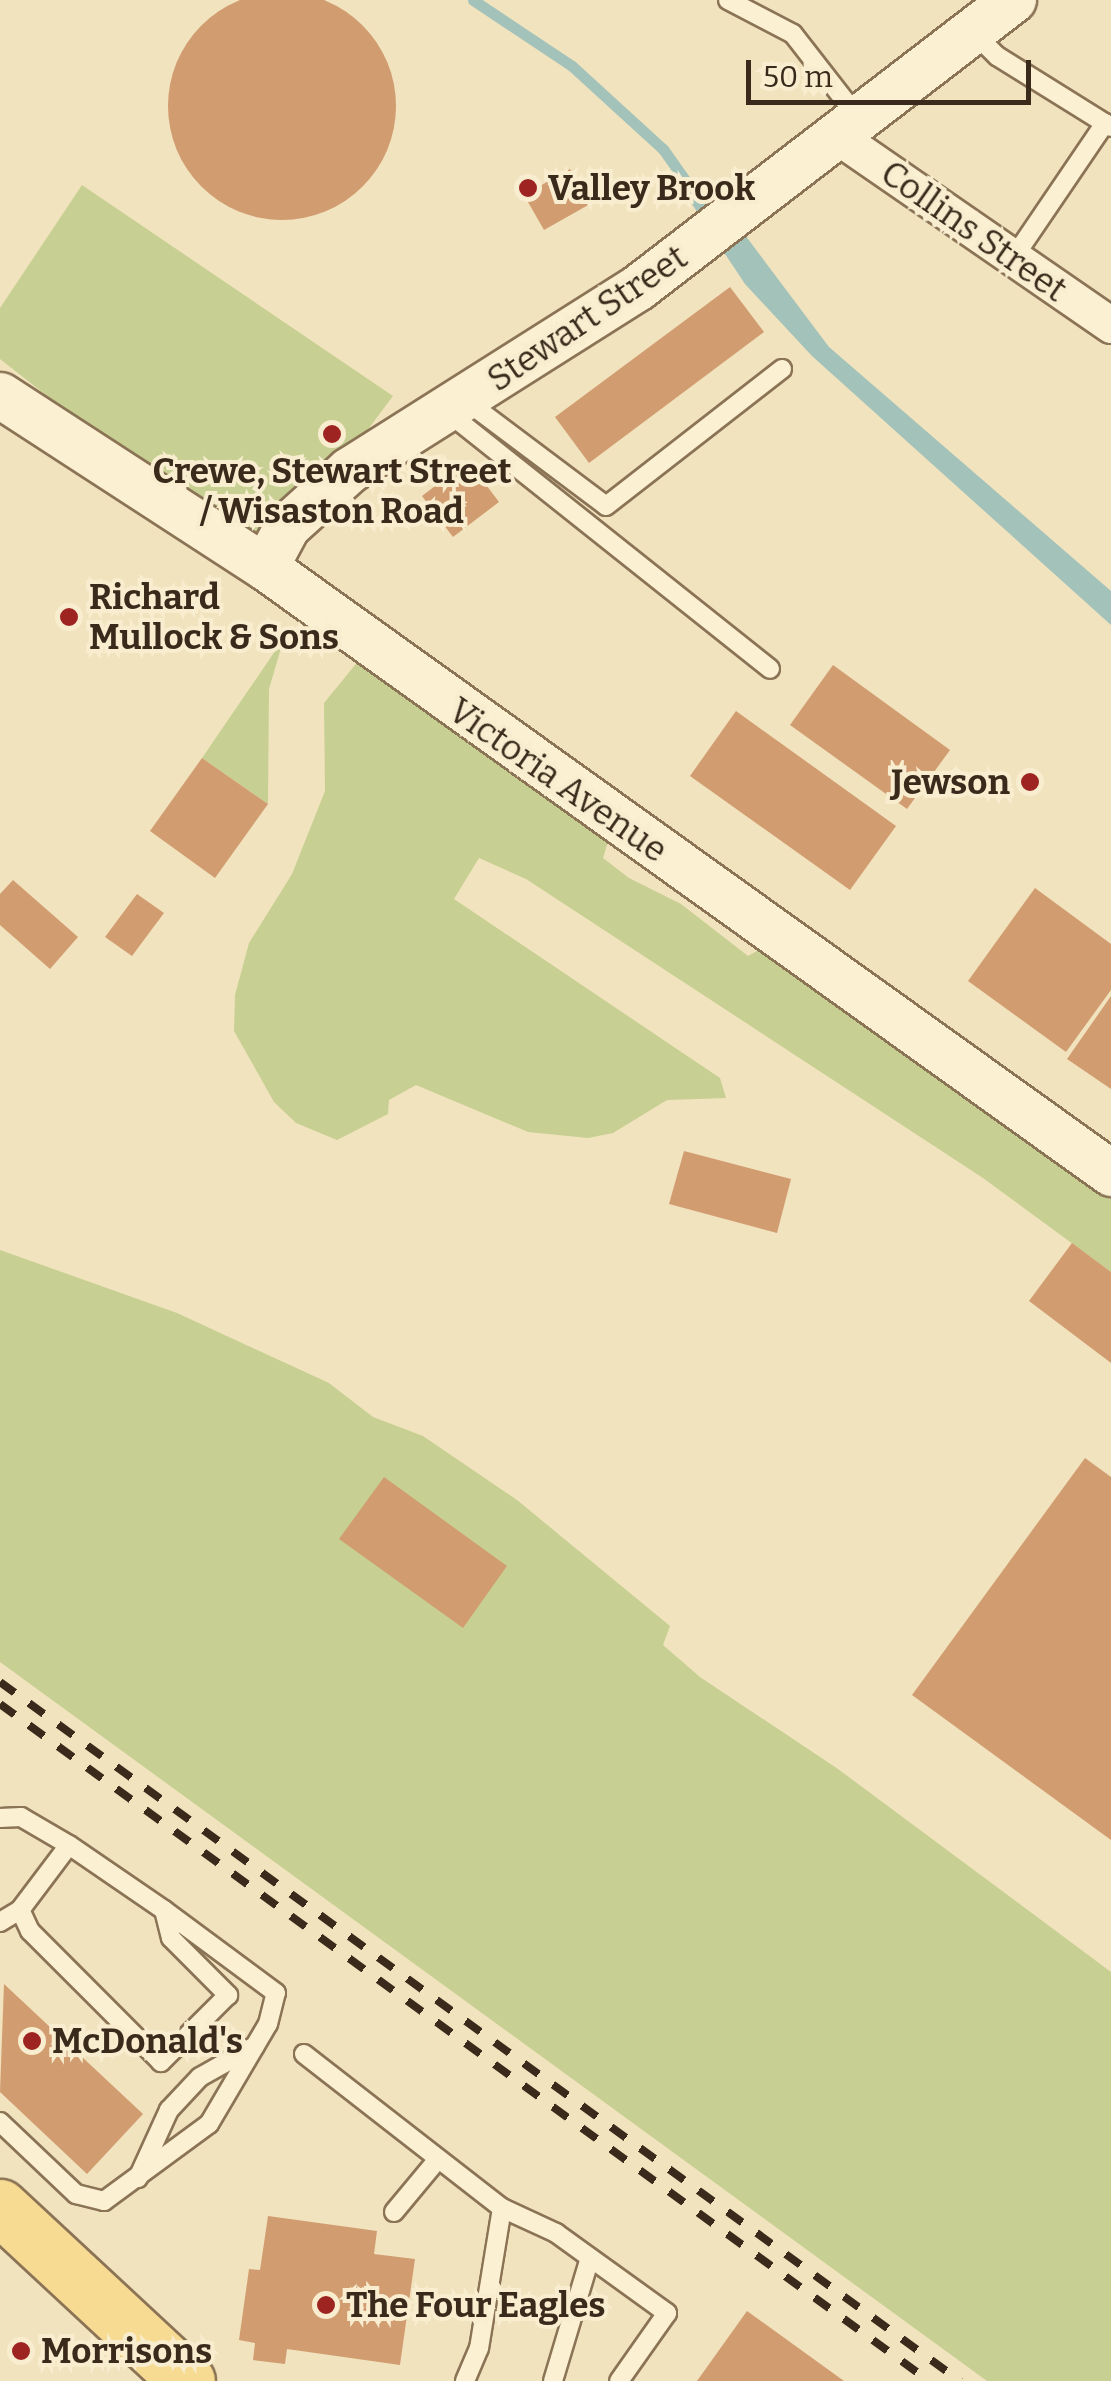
<!DOCTYPE html>
<style>
body{margin:0}
#map{position:relative;width:1111px;height:2381px;overflow:hidden;background:#f1e3be;font-family:Bitter,serif}
div>[style]{position:absolute}
[style*='--x']{left:calc(var(--x)*1px);top:calc(var(--y)*1px);width:calc(var(--w)*1px);rotate:calc(var(--a)*1deg)}
.green>*{inset:0;background:#c7d092}
.water>*{inset:0;background:#a2c2ba}
.stream>*{height:11px;margin:-5.5px;padding:0 5.5px;transform-origin:5.5px;border-radius:5.5px;background:#a2c2ba}
.building>*{inset:0;background:#d29c71}
.round{border-radius:50%}
.roads{filter:drop-shadow(2px 0 #8b7356) drop-shadow(-2px 0 #8b7356) drop-shadow(0 2px #8b7356) drop-shadow(0 -2px #8b7356)}
.service>*{height:18px;margin:-9px;padding:0 9px;transform-origin:9px;border-radius:9px;background:#fbf0d2}
.minor>*{height:35px;margin:-17.5px;padding:0 17.5px;transform-origin:17.5px;border-radius:17.5px;background:#fbf0d2}
.tertiary>*{height:45px;margin:-22.5px;padding:0 22.5px;transform-origin:22.5px;border-radius:22.5px;background:#fbf0d2}
.primary>*{height:55px;margin:-27.5px;padding:0 27.5px;transform-origin:27.5px;border-radius:27.5px;background:#f8db93}
.rail>*{height:8px;margin-top:-4px;transform-origin:0;background:repeating-linear-gradient(90deg,#392a1b 0 18px,transparent 0 36px)}
.dots>*{width:28px;height:28px;translate:-50% -50%;box-sizing:border-box;border:5px solid #f8edcf;border-radius:50%}
span{translate:-50% -50%;white-space:nowrap;text-align:center;line-height:1.15;-webkit-text-stroke:8px #f8edcf;paint-order:stroke}
.poi-label{font-size:35px;color:#392a1b;font-weight:700}
.left{translate:0 -50%;text-align:left}
.right{translate:-100% -50%;text-align:right}
.street-label{font-size:35px;color:#392a1b}
.scale{position:absolute;left:746px;top:60px;width:285px;height:45px;box-sizing:border-box;border:5px solid #392a1b;border-top:0;padding-left:12px;font-size:30px;line-height:35px;white-space:nowrap;color:#392a1b;-webkit-text-stroke:8px #f8edcf;paint-order:stroke}
</style>
<div id="map">
<div class="green">
<i style="clip-path:polygon(82px 185px,393px 396px,265px 567px,0 359px,0 308px)"></i>
<i style="clip-path:polygon(284px 638px,269px 689px,268px 804px,202px 758px)"></i>
<i style="clip-path:polygon(360px 659px,610px 835px,603px 858px,629px 878px,681px 904px,748px 956px,766px 946px,1111px 1198px,1111px 1272px,983px 1178px,526px 879px,479px 858px,454px 899px,720px 1078px,726px 1098px,667px 1100px,613px 1133px,588px 1138px,528px 1132px,416px 1085px,389px 1100px,388px 1114px,337px 1140px,296px 1123px,274px 1102px,234px 1031px,235px 995px,249px 943px,292px 874px,325px 791px,324px 703px)"></i>
<i style="clip-path:polygon(0 1250px,177px 1313px,329px 1383px,373px 1417px,423px 1436px,517px 1500px,670px 1626px,663px 1645px,700px 1677px,838px 1769px,1111px 1972px,1111px 2381px,987px 2381px,0 1662px)"></i>
</div>
<div class="water">
<i style="clip-path:polygon(703px 179px,829px 347px,1111px 591px,1111px 625px,812px 356px,745px 284px,684px 192px)"></i>
</div>
<div class="stream">
<i style="--x:473;--y:0;--w:119;--a:33.7"></i>
<i style="--x:572;--y:66;--w:123;--a:42.4"></i>
<i style="--x:663;--y:149;--w:59;--a:54.7"></i>
</div>
<div class="building">
<i class="round" style="left:168px;top:-8px;width:228px;height:228px"></i>
<i style="clip-path:polygon(570px 169px,590px 204px,544px 230px,524px 195px)"></i>
<i style="clip-path:polygon(730px 287px,764px 332px,589px 463px,555px 417px)"></i>
<i style="clip-path:polygon(468px 461px,499px 502px,453px 537px,422px 496px)"></i>
<i style="clip-path:polygon(833px 665px,950px 750px,907px 809px,790px 725px)"></i>
<i style="clip-path:polygon(736px 711px,896px 826px,850px 890px,690px 776px)"></i>
<i style="clip-path:polygon(202px 758px,268px 804px,215px 878px,150px 831px)"></i>
<i style="clip-path:polygon(13px 880px,78px 937px,50px 969px,0 925px,0 894px)"></i>
<i style="clip-path:polygon(1035px 888px,1111px 944px,1111px 990px,1066px 1052px,968px 981px)"></i>
<i style="clip-path:polygon(137px 894px,164px 913px,132px 956px,105px 937px)"></i>
<i style="clip-path:polygon(1111px 996px,1111px 1089px,1067px 1059px)"></i>
<i style="clip-path:polygon(684px 1151px,791px 1179px,777px 1233px,669px 1204px)"></i>
<i style="clip-path:polygon(1072px 1243px,1111px 1272px,1111px 1363px,1029px 1301px)"></i>
<i style="clip-path:polygon(1085px 1458px,1111px 1477px,1111px 1840px,912px 1695px)"></i>
<i style="clip-path:polygon(384px 1477px,507px 1566px,463px 1628px,339px 1539px)"></i>
<i style="clip-path:polygon(4px 1984px,143px 2114px,87px 2174px,0 2092px)"></i>
<i style="clip-path:polygon(268px 2216px,377px 2231px,374px 2254px,415px 2259px,400px 2365px,287px 2349px,285px 2364px,253px 2360px,255px 2343px,239px 2340px,249px 2269px,260px 2270px)"></i>
<i style="clip-path:polygon(747px 2311px,844px 2381px,697px 2381px)"></i>
</div>
<div class="roads">
<div class="service">
<i style="--x:728;--y:0;--w:73;--a:27.6"></i>
<i style="--x:793;--y:34;--w:109;--a:52.1"></i>
<i style="--x:974;--y:33;--w:33;--a:45"></i>
<i style="--x:997;--y:56;--w:134;--a:31.9"></i>
<i style="--x:1014;--y:257;--w:162;--a:-55.8"></i>
<i style="--x:465;--y:400;--w:176;--a:36.9"></i>
<i style="--x:606;--y:506;--w:223;--a:-37.9"></i>
<i style="--x:446;--y:411;--w:414;--a:38.5"></i>
<i style="--x:0;--y:1818;--w:21;--a:-3"></i>
<i style="--x:21;--y:1817;--w:56;--a:30.3"></i>
<i style="--x:69;--y:1845;--w:115;--a:34.4"></i>
<i style="--x:164;--y:1910;--w:29;--a:76"></i>
<i style="--x:171;--y:1938;--w:81;--a:45"></i>
<i style="--x:228;--y:1995;--w:95;--a:135"></i>
<i style="--x:161;--y:2062;--w:185;--a:-135"></i>
<i style="--x:30;--y:1931;--w:23;--a:-115"></i>
<i style="--x:20;--y:1910;--w:81;--a:-53"></i>
<i style="--x:0;--y:1922;--w:23;--a:-31"></i>
<i style="--x:304;--y:2054;--w:251;--a:37.9"></i>
<i style="--x:502;--y:2208;--w:142;--a:99.3"></i>
<i style="--x:479;--y:2348;--w:36;--a:113"></i>
<i style="--x:0;--y:2122;--w:105;--a:43.5"></i>
<i style="--x:76;--y:2194;--w:29;--a:14"></i>
<i style="--x:104;--y:2201;--w:130;--a:-36.3"></i>
<i style="--x:209;--y:2124;--w:116;--a:-59.5"></i>
<i style="--x:268;--y:2024;--w:32;--a:-76"></i>
<i style="--x:276;--y:1993;--w:139;--a:-143.5"></i>
<i style="--x:138;--y:2178;--w:75;--a:-65.5"></i>
<i style="--x:169;--y:2110;--w:45;--a:-46.8"></i>
<i style="--x:200;--y:2077;--w:63;--a:-29.4"></i>
<i style="--x:502;--y:2208;--w:60;--a:24.8"></i>
<i style="--x:556;--y:2233;--w:137;--a:35.8"></i>
<i style="--x:667;--y:2313;--w:83;--a:125.2"></i>
<i style="--x:394;--y:2212;--w:69;--a:-50.3"></i>
<i style="--x:553;--y:2381;--w:128;--a:-73.3"></i>
</div>
<div class="minor">
<i style="--x:837;--y:136;--w:333;--a:34.6"></i>
</div>
<div class="tertiary">
<i style="--x:0;--y:395;--w:316;--a:33"></i>
<i style="--x:265;--y:567;--w:1041;--a:35.61"></i>
<i style="--x:265;--y:567;--w:47;--a:-61.8"></i>
<i style="--x:287;--y:526;--w:84;--a:-42.1"></i>
<i style="--x:349;--y:470;--w:341;--a:-32.3"></i>
<i style="--x:637;--y:288;--w:474;--a:-37.5"></i>
</div>
<div class="primary">
<i style="--x:0;--y:2207;--w:255;--a:42.9"></i>
</div>
</div>
<div class="rail">
<i style="--x:0;--y:1682;--w:1188;--a:36.06"></i>
<i style="--x:0;--y:1704;--w:1150;--a:36.08"></i>
</div>
<div class="dots">
<i style="left:528px;top:188px;background:#9e2421"></i>
<i style="left:332px;top:434px;background:#9e2421"></i>
<i style="left:69px;top:617px;background:#9e2421"></i>
<i style="left:1030px;top:782px;background:#9e2421"></i>
<i style="left:32px;top:2041px;background:#9e2421"></i>
<i style="left:326px;top:2305px;background:#9e2421"></i>
<i style="left:21px;top:2351px;background:#9e2421"></i>
</div>
<div class="poi-label">
<span class="left" style="left:548px;top:188px">Valley Brook</span>
<span style="left:332px;top:491px">Crewe, Stewart Street<br>/ Wisaston Road</span>
<span class="left" style="left:89px;top:617px">Richard<br>Mullock &amp; Sons</span>
<span class="right" style="left:1010px;top:782px">Jewson</span>
<span class="left" style="left:52px;top:2041px">McDonald's</span>
<span class="left" style="left:346px;top:2305px">The Four Eagles</span>
<span class="left" style="left:41px;top:2351px">Morrisons</span>
</div>
<div class="street-label">
<span style="left:974px;top:231px;rotate:35deg">Collins Street</span>
<span style="left:587px;top:318px;rotate:-34deg">Stewart Street</span>
<span style="left:558px;top:780px;rotate:35deg">Victoria Avenue</span>
</div>
<div class="scale">50 m</div>
</div>
